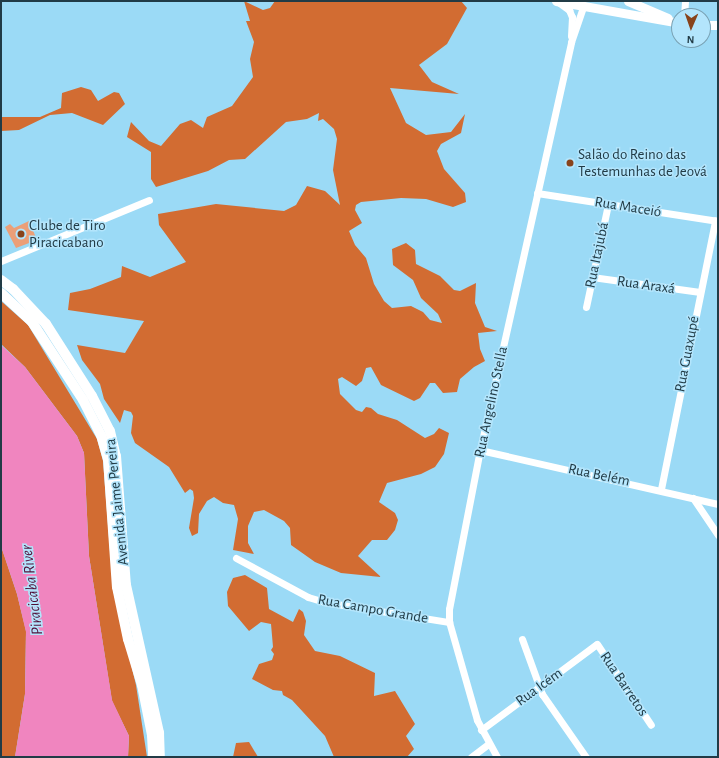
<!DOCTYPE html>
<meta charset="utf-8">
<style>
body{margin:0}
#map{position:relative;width:719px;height:758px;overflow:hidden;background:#9bdaf6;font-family:"Alegreya Sans",sans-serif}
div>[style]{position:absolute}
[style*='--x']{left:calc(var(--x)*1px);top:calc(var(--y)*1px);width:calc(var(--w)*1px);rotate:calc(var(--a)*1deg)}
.green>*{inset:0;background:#eb9f78}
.forest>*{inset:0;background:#d26c32}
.water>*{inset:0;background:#f085bf}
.minor>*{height:7px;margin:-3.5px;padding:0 3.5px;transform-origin:3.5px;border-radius:3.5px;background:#fff}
.tertiary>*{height:9px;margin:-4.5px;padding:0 4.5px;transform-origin:4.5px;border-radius:4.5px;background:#fff}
.secondary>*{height:10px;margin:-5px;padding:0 5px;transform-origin:5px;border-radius:5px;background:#fff}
.dots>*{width:11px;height:11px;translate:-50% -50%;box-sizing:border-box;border:2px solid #b3e5fc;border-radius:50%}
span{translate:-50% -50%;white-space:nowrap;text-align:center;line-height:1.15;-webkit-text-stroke:3px #b3e5fc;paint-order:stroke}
.poi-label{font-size:15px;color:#213b46}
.left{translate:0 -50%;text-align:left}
.street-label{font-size:15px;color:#213b46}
.water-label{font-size:16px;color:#510f38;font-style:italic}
.frame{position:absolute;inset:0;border:2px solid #213b46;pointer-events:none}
.north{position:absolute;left:671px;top:8px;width:40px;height:40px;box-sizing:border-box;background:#b3e5fc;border:1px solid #79a1b3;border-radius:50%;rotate:182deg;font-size:11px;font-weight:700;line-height:16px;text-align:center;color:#213b46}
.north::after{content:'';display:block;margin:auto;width:14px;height:18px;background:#88431b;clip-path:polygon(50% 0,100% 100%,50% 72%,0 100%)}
</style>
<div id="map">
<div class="green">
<i style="clip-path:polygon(29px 221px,37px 240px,16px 248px,5px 227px,10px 224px,14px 228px)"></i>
</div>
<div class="forest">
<i style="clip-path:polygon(244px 1px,263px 10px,270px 8px,275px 1px,461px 1px,467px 8px,447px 44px,419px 65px,432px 82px,459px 94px,390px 88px,406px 123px,426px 135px,451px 132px,465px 114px,461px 133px,441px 144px,437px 151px,444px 169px,465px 193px,466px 202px,453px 207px,426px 199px,401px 198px,361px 202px,356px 205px,355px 210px,362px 223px,349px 231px,355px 245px,366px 258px,374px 284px,384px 301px,392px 308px,411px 306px,423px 312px,430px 320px,442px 323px,438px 314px,421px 298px,413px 280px,393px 265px,392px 249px,406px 243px,415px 250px,416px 264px,440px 276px,454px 290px,460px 291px,476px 283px,475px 303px,485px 327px,497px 331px,478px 333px,480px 349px,485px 361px,474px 367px,460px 379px,457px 392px,443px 393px,435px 383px,430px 383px,420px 398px,414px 401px,381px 385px,371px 367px,366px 368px,362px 381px,356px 386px,342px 377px,338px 379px,340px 394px,356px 410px,362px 412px,366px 407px,371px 408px,378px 414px,397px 420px,425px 438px,434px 434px,439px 428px,449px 433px,444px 454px,435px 467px,421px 474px,387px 483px,379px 502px,395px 513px,398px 520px,395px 530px,387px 540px,372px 540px,358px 556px,381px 577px,341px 573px,315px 562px,291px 545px,290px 528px,284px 521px,264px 510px,254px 512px,248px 526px,248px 543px,254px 554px,233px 550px,238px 519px,234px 505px,223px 503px,214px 497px,207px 501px,199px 514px,198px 533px,192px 536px,189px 528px,194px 498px,193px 491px,190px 489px,185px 493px,169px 467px,135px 443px,131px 433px,133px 416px,131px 412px,124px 410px,120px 423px,104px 399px,100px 384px,82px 360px,77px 345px,125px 353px,144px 321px,68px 310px,70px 293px,90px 289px,121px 277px,122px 266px,150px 277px,186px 262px,159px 225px,158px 214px,216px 204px,284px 211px,296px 205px,307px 186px,325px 191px,340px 205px,333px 170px,337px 139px,334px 129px,323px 119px,318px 121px,319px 113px,307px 119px,286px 122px,245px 159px,229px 160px,208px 171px,156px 187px,151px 179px,151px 152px,127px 137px,131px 122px,149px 141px,161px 146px,180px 124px,191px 120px,203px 128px,207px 117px,232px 106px,253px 77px,250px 59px,254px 42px,246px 21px,250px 21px)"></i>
<i style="clip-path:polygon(81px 87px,91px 90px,98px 101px,114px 92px,119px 93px,125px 104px,103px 125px,72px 113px,50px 115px,19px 130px,1px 131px,1px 117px,40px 117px,61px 108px,62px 93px)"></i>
<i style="clip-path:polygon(1px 301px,28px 325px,97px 439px,103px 461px,113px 590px,136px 685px,147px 757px,128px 757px,129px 736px,112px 701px,89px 556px,84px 453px,77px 436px,25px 367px,1px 344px)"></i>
<i style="clip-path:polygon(1px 546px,17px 594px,26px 631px,25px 694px,15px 757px,1px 757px)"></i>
<i style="clip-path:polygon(245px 575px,267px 588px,269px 609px,293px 622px,299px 609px,303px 612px,306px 621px,304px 635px,315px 651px,340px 656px,375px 673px,374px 696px,395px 691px,415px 724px,406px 736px,414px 749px,407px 757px,334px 757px,325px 736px,292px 700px,283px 695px,282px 691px,273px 690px,252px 679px,259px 664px,272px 660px,274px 654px,271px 650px,273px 647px,271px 624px,261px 622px,249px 631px,228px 606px,227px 592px,233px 578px)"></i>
<i style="clip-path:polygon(249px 742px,258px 757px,233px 757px,236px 743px)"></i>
</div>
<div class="water">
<i style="clip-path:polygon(1px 345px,25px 367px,77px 436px,84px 453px,89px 556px,112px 700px,129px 736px,128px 757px,15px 757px,25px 694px,26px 632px,17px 594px,1px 546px)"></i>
</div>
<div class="minor">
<i style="--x:558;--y:2;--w:14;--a:36"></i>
<i style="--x:569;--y:10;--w:8;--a:67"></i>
<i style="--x:572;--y:17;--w:19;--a:93"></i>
<i style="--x:684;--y:16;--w:15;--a:-86"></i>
<i style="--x:537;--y:193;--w:183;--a:8.8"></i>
<i style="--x:1;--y:261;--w:160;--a:-22.4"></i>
<i style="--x:592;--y:277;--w:109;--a:7.9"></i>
<i style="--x:586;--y:307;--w:105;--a:-77.9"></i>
<i style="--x:480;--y:450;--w:244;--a:12.8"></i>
<i style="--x:661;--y:489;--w:274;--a:-78.6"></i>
<i style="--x:693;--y:498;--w:45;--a:56"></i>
<i style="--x:236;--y:558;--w:82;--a:28.4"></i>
<i style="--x:308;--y:597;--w:17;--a:17"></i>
<i style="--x:324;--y:602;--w:127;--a:9.1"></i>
<i style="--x:522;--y:639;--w:59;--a:70"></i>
<i style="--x:542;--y:694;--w:77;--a:55.1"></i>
<i style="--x:481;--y:730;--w:144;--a:-36.6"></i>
<i style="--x:597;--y:644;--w:97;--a:56.3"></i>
<i style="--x:471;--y:757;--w:21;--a:-37"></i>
<i style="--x:497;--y:757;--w:42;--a:-118.4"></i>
<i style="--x:477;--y:720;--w:102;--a:-105.9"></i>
<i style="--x:449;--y:622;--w:13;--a:-90"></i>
<i style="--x:449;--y:609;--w:162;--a:-79"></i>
<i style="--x:480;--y:450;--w:418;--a:-77.4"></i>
<i style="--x:571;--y:42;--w:39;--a:-71"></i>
</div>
<div class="tertiary">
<i style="--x:556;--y:1;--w:125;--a:10.1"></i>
<i style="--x:628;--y:1;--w:43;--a:23"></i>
<i style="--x:703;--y:25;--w:15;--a:0"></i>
</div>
<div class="secondary">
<i style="--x:1;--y:280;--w:15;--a:37"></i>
<i style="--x:13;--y:289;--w:48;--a:46.7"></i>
<i style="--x:46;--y:324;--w:85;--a:57.4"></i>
<i style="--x:92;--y:396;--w:39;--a:63"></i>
<i style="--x:110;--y:431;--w:26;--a:77"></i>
<i style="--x:116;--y:456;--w:129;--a:85.6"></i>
<i style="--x:126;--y:585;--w:152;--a:77.4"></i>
<i style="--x:159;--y:733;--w:24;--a:88"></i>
<i style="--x:1;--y:293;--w:42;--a:43.1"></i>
<i style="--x:32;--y:322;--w:93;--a:56.8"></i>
<i style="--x:83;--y:400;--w:39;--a:63"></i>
<i style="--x:101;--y:435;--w:25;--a:74"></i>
<i style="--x:108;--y:459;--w:128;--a:86"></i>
<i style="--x:117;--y:587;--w:53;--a:78.1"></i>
<i style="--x:128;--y:639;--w:48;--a:73.1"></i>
<i style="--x:142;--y:685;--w:51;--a:78.7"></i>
<i style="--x:152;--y:735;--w:22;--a:87"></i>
</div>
<div class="dots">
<i style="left:570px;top:163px;background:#88431b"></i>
<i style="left:21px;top:234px;background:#88431b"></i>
</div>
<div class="poi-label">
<span class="left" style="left:578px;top:163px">Salão do Reino das<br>Testemunhas de Jeová</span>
<span class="left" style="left:29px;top:234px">Clube de Tiro<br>Piracicabano</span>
</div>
<div class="street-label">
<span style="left:628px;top:207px;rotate:9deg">Rua Maceió</span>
<span style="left:597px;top:255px;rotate:-78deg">Rua Itajubá</span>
<span style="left:646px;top:285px;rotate:8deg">Rua Araxá</span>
<span style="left:687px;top:354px;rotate:-79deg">Rua Guaxupé</span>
<span style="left:491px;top:402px;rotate:-78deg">Rua Angelino Stella</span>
<span style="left:599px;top:475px;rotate:12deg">Rua Belém</span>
<span style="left:117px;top:502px;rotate:-96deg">Avenida Jaime Pereira</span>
<span style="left:373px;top:609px;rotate:10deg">Rua Campo Grande</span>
<span style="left:624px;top:684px;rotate:56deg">Rua Barretos</span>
<span style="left:539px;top:687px;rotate:-36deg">Rua Icém</span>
</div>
<div class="water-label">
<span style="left:32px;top:590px;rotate:-97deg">Piracicaba River</span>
</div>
<div class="frame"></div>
<div class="north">N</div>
</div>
